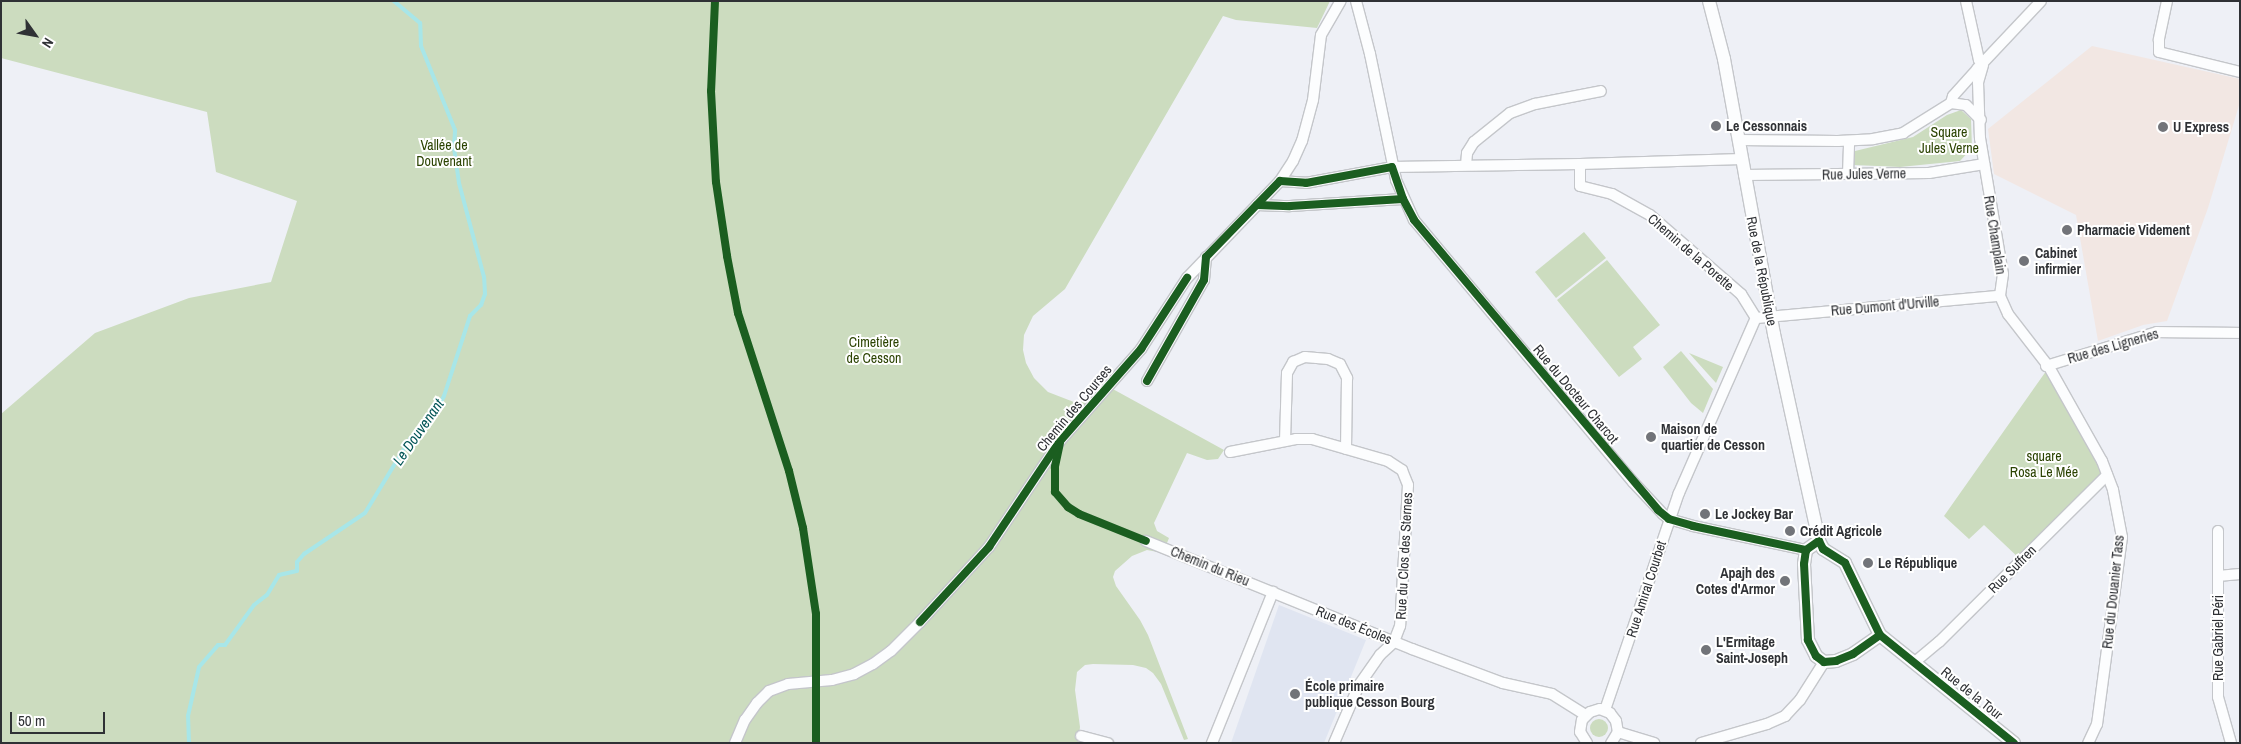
<!DOCTYPE html>
<meta charset="utf-8">
<style>
body{margin:0}
#map{position:relative;width:2241px;height:744px;overflow:hidden;background:#eef0f6;font-family:"Archivo Narrow",sans-serif}
div>[style]{position:absolute}
[style*='--x']{left:calc(var(--x)*1px);top:calc(var(--y)*1px);width:calc(var(--w)*1px);rotate:calc(var(--a)*1deg)}
.commercial>*{inset:0;background:#f2e7e3}
.built>*{inset:0;background:#e0e5f1}
.green>*{inset:0;background:#ccdcbf}
.round{border-radius:50%}
.stream>*{height:4px;margin:-2px;padding:0 2px;transform-origin:2px;border-radius:2px;background:#a8e6e8}
.roads{filter:drop-shadow(1px 0 #c4c6ca) drop-shadow(-1px 0 #c4c6ca) drop-shadow(0 1px #c4c6ca) drop-shadow(0 -1px #c4c6ca)}
.minor>*{height:10px;margin:-5px;padding:0 5px;transform-origin:5px;border-radius:5px;background:#fcfdfe}
.tertiary>*{height:12px;margin:-6px;padding:0 6px;transform-origin:6px;border-radius:6px;background:#fcfdfe}
.cycleway>*{height:8px;margin:-4px;padding:0 4px;transform-origin:4px;border-radius:4px;background:#1b5e20}
.dots>*{width:14px;height:14px;translate:-50% -50%;box-sizing:border-box;border:2px solid #fff;border-radius:50%}
span{translate:-50% -50%;white-space:nowrap;text-align:center;line-height:1.15;-webkit-text-stroke:4px #fff;paint-order:stroke}
.poi-label{font-size:14px;color:#2f3135;font-weight:700}
.left{translate:0 -50%;text-align:left}
.right{translate:-100% -50%;text-align:right}
.park-label{font-size:14px;color:#2b4302}
.street-label{font-size:14px;color:#2f3135}
.water-label{font-size:15px;color:#015455;font-style:italic}
.frame{position:absolute;inset:0;border:2px solid #2f3135;pointer-events:none}
.north{position:absolute;left:10px;top:10px;width:50px;height:50px;-webkit-text-stroke:4px #fff;paint-order:stroke;rotate:122deg;font-size:14px;font-weight:700;line-height:20px;text-align:center;color:#2f3135}
.north::after{content:'';display:block;margin:auto;width:18px;height:22px;background:#2f3135;clip-path:polygon(50% 0,100% 100%,50% 72%,0 100%)}
.scale{position:absolute;left:10px;top:712px;width:95px;height:22px;box-sizing:border-box;border:2px solid #2f3135;border-top:0;padding-left:6px;font-size:15px;line-height:18px;white-space:nowrap;color:#2f3135;-webkit-text-stroke:4px #fff;paint-order:stroke}
</style>
<div id="map">
<div class="commercial">
<i style="clip-path:polygon(2092px 46px,2240px 79px,2240px 102px,2208px 208px,2167px 321px,2143px 325px,2098px 341px,2076px 215px,1994px 174px,1988px 129px)"></i>
</div>
<div class="built">
<i style="clip-path:polygon(1279px 605px,1366px 640px,1324px 743px,1231px 743px)"></i>
</div>
<div class="green">
<i style="clip-path:polygon(1px 1px,1330px 1px,1317px 28px,1236px 20px,1223px 16px,1065px 289px,1033px 316px,1024px 335px,1023px 350px,1026px 363px,1034px 378px,1048px 392px,1079px 404px,1100px 382px,1224px 450px,1218px 459px,1207px 460px,1187px 453px,1154px 523px,1157px 531px,1169px 538px,1163px 553px,1147px 550px,1132px 556px,1115px 571px,1113px 577px,1116px 586px,1140px 620px,1148px 635px,1188px 739px,1184px 740px,1161px 684px,1153px 673px,1146px 668px,1133px 665px,1093px 664px,1085px 665px,1077px 672px,1075px 690px,1080px 727px,1078px 743px,1px 743px,1px 414px,95px 333px,189px 298px,271px 282px,297px 201px,216px 172px,207px 112px,1px 58px)"></i>
<i style="clip-path:polygon(1961px 110px,1971px 119px,1972px 148px,1960px 161px,1900px 167px,1854px 165px,1855px 151px,1913px 137px,1947px 115px)"></i>
<i style="clip-path:polygon(1584px 232px,1606px 258px,1556px 298px,1535px 272px)"></i>
<i style="clip-path:polygon(1607px 260px,1660px 325px,1633px 347px,1642px 359px,1619px 377px,1557px 300px)"></i>
<i style="clip-path:polygon(1681px 351px,1713px 389px,1703px 413px,1691px 403px,1663px 367px)"></i>
<i style="clip-path:polygon(1689px 353px,1723px 367px,1716px 383px)"></i>
<i style="clip-path:polygon(2049px 367px,2107px 475px,2021px 560px,1984px 525px,1969px 539px,1944px 516px)"></i>
<i class="round" style="left:1590px;top:719px;width:18px;height:18px"></i>
</div>
<div class="stream">
<i style="--x:189;--y:743;--w:27;--a:-92"></i>
<i style="--x:188;--y:716;--w:50;--a:-77.3"></i>
<i style="--x:199;--y:667;--w:29;--a:-49"></i>
<i style="--x:218;--y:645;--w:7;--a:0"></i>
<i style="--x:225;--y:645;--w:49;--a:-54.1"></i>
<i style="--x:254;--y:605;--w:16;--a:-38"></i>
<i style="--x:267;--y:595;--w:23;--a:-59"></i>
<i style="--x:279;--y:575;--w:18;--a:-13"></i>
<i style="--x:297;--y:571;--w:9;--a:-90"></i>
<i style="--x:297;--y:562;--w:11;--a:-49"></i>
<i style="--x:304;--y:554;--w:73;--a:-33.9"></i>
<i style="--x:365;--y:513;--w:87;--a:-58.7"></i>
<i style="--x:410;--y:439;--w:38;--a:-47"></i>
<i style="--x:436;--y:411;--w:17;--a:-62"></i>
<i style="--x:444;--y:396;--w:84;--a:-72"></i>
<i style="--x:470;--y:316;--w:16;--a:-45"></i>
<i style="--x:481;--y:305;--w:12;--a:-70"></i>
<i style="--x:485;--y:294;--w:17;--a:-93"></i>
<i style="--x:484;--y:277;--w:97;--a:-104.9"></i>
<i style="--x:459;--y:183;--w:37;--a:-98"></i>
<i style="--x:454;--y:146;--w:16;--a:-86"></i>
<i style="--x:455;--y:130;--w:91;--a:-112"></i>
<i style="--x:421;--y:46;--w:23;--a:-92"></i>
<i style="--x:420;--y:23;--w:34;--a:-140"></i>
</div>
<div class="roads">
<div class="minor">
<i style="--x:1356;--y:1;--w:55;--a:75.2"></i>
<i style="--x:1370;--y:54;--w:129;--a:78.3"></i>
<i style="--x:1396;--y:180;--w:44;--a:65.8"></i>
<i style="--x:1414;--y:220;--w:341;--a:50.1"></i>
<i style="--x:1633;--y:482;--w:44;--a:46.8"></i>
<i style="--x:1663;--y:514;--w:8;--a:40"></i>
<i style="--x:1669;--y:519;--w:25;--a:16"></i>
<i style="--x:1693;--y:526;--w:116;--a:12"></i>
<i style="--x:1966;--y:1;--w:60;--a:77.6"></i>
<i style="--x:1979;--y:60;--w:6;--a:51"></i>
<i style="--x:2167;--y:1;--w:40;--a:102"></i>
<i style="--x:2159;--y:40;--w:12;--a:90"></i>
<i style="--x:2159;--y:52;--w:83;--a:13.9"></i>
<i style="--x:1983;--y:65;--w:18;--a:106"></i>
<i style="--x:1978;--y:82;--w:56;--a:88"></i>
<i style="--x:1980;--y:138;--w:138;--a:80.4"></i>
<i style="--x:2003;--y:274;--w:22;--a:98"></i>
<i style="--x:2000;--y:296;--w:20;--a:66"></i>
<i style="--x:2008;--y:314;--w:67;--a:52.3"></i>
<i style="--x:2049;--y:367;--w:108;--a:60.6"></i>
<i style="--x:2102;--y:461;--w:31;--a:69"></i>
<i style="--x:2113;--y:490;--w:48;--a:79.2"></i>
<i style="--x:2122;--y:537;--w:189;--a:97.6"></i>
<i style="--x:2097;--y:724;--w:21;--a:115"></i>
<i style="--x:1951;--y:103;--w:7;--a:-74"></i>
<i style="--x:1953;--y:96;--w:36;--a:-48"></i>
<i style="--x:1977;--y:69;--w:93;--a:-46.7"></i>
<i style="--x:1739;--y:140;--w:99;--a:0.6"></i>
<i style="--x:1838;--y:141;--w:35;--a:-3"></i>
<i style="--x:1873;--y:139;--w:31;--a:-11"></i>
<i style="--x:1903;--y:133;--w:57;--a:-32"></i>
<i style="--x:1951;--y:103;--w:15;--a:8"></i>
<i style="--x:1966;--y:105;--w:21;--a:45"></i>
<i style="--x:1580;--y:164;--w:22;--a:90"></i>
<i style="--x:1580;--y:186;--w:33;--a:14"></i>
<i style="--x:1612;--y:194;--w:43;--a:28.9"></i>
<i style="--x:1650;--y:215;--w:121;--a:41"></i>
<i style="--x:1741;--y:294;--w:28;--a:58"></i>
<i style="--x:1466;--y:165;--w:12;--a:-85"></i>
<i style="--x:1467;--y:153;--w:13;--a:-58"></i>
<i style="--x:1474;--y:142;--w:46;--a:-38.9"></i>
<i style="--x:1510;--y:113;--w:27;--a:-20"></i>
<i style="--x:1535;--y:104;--w:67;--a:-11.1"></i>
<i style="--x:1848;--y:174;--w:33;--a:-88"></i>
<i style="--x:1744;--y:175;--w:185;--a:-0.6"></i>
<i style="--x:1929;--y:173;--w:56;--a:-9.3"></i>
<i style="--x:1280;--y:181;--w:26;--a:4"></i>
<i style="--x:1306;--y:183;--w:87;--a:-10.5"></i>
<i style="--x:1392;--y:167;--w:188;--a:-0.9"></i>
<i style="--x:1580;--y:164;--w:162;--a:-1.8"></i>
<i style="--x:1257;--y:205;--w:33;--a:2"></i>
<i style="--x:1290;--y:206;--w:113;--a:-3.5"></i>
<i style="--x:2046;--y:366;--w:116;--a:-17"></i>
<i style="--x:2157;--y:332;--w:83;--a:0.7"></i>
<i style="--x:1147;--y:381;--w:116;--a:-60.6"></i>
<i style="--x:1204;--y:280;--w:23;--a:-85"></i>
<i style="--x:1285;--y:441;--w:68;--a:-88.3"></i>
<i style="--x:1287;--y:373;--w:13;--a:-61"></i>
<i style="--x:1293;--y:362;--w:13;--a:-23"></i>
<i style="--x:1305;--y:357;--w:23;--a:5"></i>
<i style="--x:1328;--y:359;--w:13;--a:23"></i>
<i style="--x:1340;--y:364;--w:16;--a:63"></i>
<i style="--x:1347;--y:378;--w:71;--a:90.8"></i>
<i style="--x:1230;--y:452;--w:67;--a:-11.1"></i>
<i style="--x:1296;--y:439;--w:16;--a:0"></i>
<i style="--x:1312;--y:439;--w:79;--a:16.1"></i>
<i style="--x:1388;--y:461;--w:17;--a:33"></i>
<i style="--x:1402;--y:470;--w:16;--a:68"></i>
<i style="--x:1408;--y:485;--w:141;--a:93.2"></i>
<i style="--x:1400;--y:626;--w:17;--a:111"></i>
<i style="--x:1394;--y:642;--w:19;--a:137"></i>
<i style="--x:1380;--y:655;--w:37;--a:125"></i>
<i style="--x:1359;--y:685;--w:63;--a:113.3"></i>
<i style="--x:2218;--y:531;--w:166;--a:90"></i>
<i style="--x:2218;--y:697;--w:48;--a:74.2"></i>
<i style="--x:1146;--y:541;--w:287;--a:22.1"></i>
<i style="--x:1412;--y:649;--w:97;--a:20.5"></i>
<i style="--x:1503;--y:683;--w:50;--a:12.7"></i>
<i style="--x:1552;--y:694;--w:39;--a:32"></i>
<i style="--x:2218;--y:576;--w:22;--a:-5"></i>
<i style="--x:1916;--y:661;--w:30;--a:-40"></i>
<i style="--x:1939;--y:642;--w:237;--a:-44.8"></i>
<i style="--x:1605;--y:710;--w:229;--a:-71.2"></i>
<i style="--x:1679;--y:493;--w:191;--a:-66.3"></i>
<i style="--x:1756;--y:318;--w:245;--a:-5.2"></i>
<i style="--x:1618;--y:732;--w:38;--a:17"></i>
<i style="--x:1081;--y:736;--w:28;--a:15"></i>
<i style="--x:735;--y:743;--w:25;--a:-67"></i>
<i style="--x:745;--y:720;--w:21;--a:-55"></i>
<i style="--x:757;--y:703;--w:17;--a:-45"></i>
<i style="--x:769;--y:691;--w:20;--a:-20"></i>
<i style="--x:788;--y:684;--w:44;--a:-5.2"></i>
<i style="--x:832;--y:680;--w:23;--a:-15"></i>
<i style="--x:854;--y:674;--w:21;--a:-28"></i>
<i style="--x:873;--y:664;--w:22;--a:-36"></i>
<i style="--x:891;--y:651;--w:41;--a:-45"></i>
<i style="--x:920;--y:622;--w:102;--a:-47.4"></i>
<i style="--x:989;--y:547;--w:128;--a:-56.2"></i>
<i style="--x:1060;--y:441;--w:123;--a:-48.6"></i>
<i style="--x:1141;--y:349;--w:85;--a:-57.1"></i>
<i style="--x:1187;--y:278;--w:134;--a:-46.2"></i>
<i style="--x:1280;--y:181;--w:24;--a:-57"></i>
<i style="--x:1293;--y:161;--w:22;--a:-66"></i>
<i style="--x:1302;--y:141;--w:42;--a:-75"></i>
<i style="--x:1313;--y:100;--w:65;--a:-83"></i>
<i style="--x:1321;--y:35;--w:39;--a:-60"></i>
<i style="--x:1212;--y:743;--w:163;--a:-68"></i>
<i style="--x:1587;--y:743;--w:13;--a:-122"></i>
<i style="--x:1580;--y:732;--w:12;--a:-81"></i>
<i style="--x:1582;--y:720;--w:11;--a:-45"></i>
<i style="--x:1590;--y:712;--w:10;--a:-17"></i>
<i style="--x:1600;--y:709;--w:11;--a:22"></i>
<i style="--x:1610;--y:713;--w:10;--a:53"></i>
<i style="--x:1616;--y:721;--w:11;--a:80"></i>
<i style="--x:1618;--y:732;--w:13;--a:122"></i>
<i style="--x:1701;--y:743;--w:69;--a:-16.1"></i>
<i style="--x:1767;--y:724;--w:20;--a:-24"></i>
<i style="--x:1785;--y:716;--w:22;--a:-47"></i>
<i style="--x:1800;--y:700;--w:45;--a:-57.7"></i>
</div>
<div class="tertiary">
<i style="--x:1709;--y:1;--w:60;--a:75.5"></i>
<i style="--x:1724;--y:59;--w:280;--a:79.7"></i>
<i style="--x:1774;--y:334;--w:212;--a:77.7"></i>
<i style="--x:1819;--y:541;--w:9;--a:63"></i>
<i style="--x:1823;--y:549;--w:26;--a:32"></i>
<i style="--x:1845;--y:563;--w:80;--a:64.1"></i>
<i style="--x:1880;--y:635;--w:172;--a:38.9"></i>
<i style="--x:1819;--y:541;--w:16;--a:145"></i>
<i style="--x:1806;--y:550;--w:14;--a:98"></i>
<i style="--x:1804;--y:564;--w:76;--a:87"></i>
<i style="--x:1808;--y:640;--w:18;--a:63"></i>
<i style="--x:1816;--y:656;--w:10;--a:37"></i>
<i style="--x:1824;--y:662;--w:12;--a:-5"></i>
<i style="--x:1836;--y:661;--w:18;--a:-22"></i>
<i style="--x:1853;--y:654;--w:33;--a:-35"></i>
</div>
</div>
<div class="cycleway">
<i style="--x:715;--y:1;--w:90;--a:92.5"></i>
<i style="--x:711;--y:91;--w:91;--a:86.9"></i>
<i style="--x:716;--y:182;--w:75;--a:81.5"></i>
<i style="--x:727;--y:256;--w:58;--a:79.1"></i>
<i style="--x:738;--y:313;--w:166;--a:72.1"></i>
<i style="--x:789;--y:471;--w:59;--a:76.2"></i>
<i style="--x:803;--y:528;--w:87;--a:81.4"></i>
<i style="--x:816;--y:614;--w:129;--a:90"></i>
<i style="--x:1257;--y:205;--w:33;--a:2"></i>
<i style="--x:1290;--y:206;--w:113;--a:-3.5"></i>
<i style="--x:1147;--y:381;--w:116;--a:-60.6"></i>
<i style="--x:1204;--y:280;--w:23;--a:-85"></i>
<i style="--x:1206;--y:257;--w:106;--a:-45.8"></i>
<i style="--x:1280;--y:181;--w:26;--a:4"></i>
<i style="--x:1306;--y:183;--w:87;--a:-10.5"></i>
<i style="--x:1392;--y:167;--w:34;--a:71"></i>
<i style="--x:1403;--y:199;--w:24;--a:62"></i>
<i style="--x:1414;--y:220;--w:379;--a:49.9"></i>
<i style="--x:1658;--y:510;--w:14;--a:39"></i>
<i style="--x:1669;--y:519;--w:25;--a:16"></i>
<i style="--x:1693;--y:526;--w:116;--a:12"></i>
<i style="--x:1060;--y:443;--w:25;--a:102"></i>
<i style="--x:1055;--y:467;--w:25;--a:90"></i>
<i style="--x:1055;--y:492;--w:20;--a:49"></i>
<i style="--x:1068;--y:507;--w:13;--a:32"></i>
<i style="--x:1079;--y:514;--w:72;--a:21.9"></i>
<i style="--x:920;--y:622;--w:102;--a:-47.4"></i>
<i style="--x:989;--y:547;--w:128;--a:-56.2"></i>
<i style="--x:1060;--y:441;--w:123;--a:-48.6"></i>
<i style="--x:1141;--y:349;--w:85;--a:-57.1"></i>
<i style="--x:1880;--y:635;--w:33;--a:145"></i>
<i style="--x:1853;--y:654;--w:18;--a:158"></i>
<i style="--x:1836;--y:661;--w:12;--a:175"></i>
<i style="--x:1824;--y:662;--w:10;--a:-143"></i>
<i style="--x:1816;--y:656;--w:18;--a:-117"></i>
<i style="--x:1808;--y:640;--w:76;--a:-93"></i>
<i style="--x:1804;--y:564;--w:14;--a:-82"></i>
<i style="--x:1806;--y:550;--w:16;--a:-35"></i>
<i style="--x:1819;--y:541;--w:9;--a:63"></i>
<i style="--x:1823;--y:549;--w:26;--a:32"></i>
<i style="--x:1845;--y:563;--w:80;--a:64.1"></i>
<i style="--x:1880;--y:635;--w:172;--a:38.9"></i>
</div>
<div class="dots">
<i style="left:1716px;top:126px;background:#727479"></i>
<i style="left:2163px;top:127px;background:#727479"></i>
<i style="left:2067px;top:230px;background:#727479"></i>
<i style="left:2024px;top:261px;background:#727479"></i>
<i style="left:1651px;top:437px;background:#727479"></i>
<i style="left:1705px;top:514px;background:#727479"></i>
<i style="left:1790px;top:531px;background:#727479"></i>
<i style="left:1868px;top:563px;background:#727479"></i>
<i style="left:1785px;top:581px;background:#727479"></i>
<i style="left:1706px;top:650px;background:#727479"></i>
<i style="left:1295px;top:694px;background:#727479"></i>
</div>
<div class="poi-label">
<span class="left" style="left:1726px;top:126px">Le Cessonnais</span>
<span class="left" style="left:2173px;top:127px">U Express</span>
<span class="left" style="left:2077px;top:230px">Pharmacie Videment</span>
<span class="left" style="left:2035px;top:261px">Cabinet<br>infirmier</span>
<span class="left" style="left:1661px;top:437px">Maison de<br>quartier de Cesson</span>
<span class="left" style="left:1715px;top:514px">Le Jockey Bar</span>
<span class="left" style="left:1800px;top:531px">Crédit Agricole</span>
<span class="left" style="left:1878px;top:563px">Le République</span>
<span class="right" style="left:1775px;top:581px">Apajh des<br>Cotes d'Armor</span>
<span class="left" style="left:1716px;top:650px">L'Ermitage<br>Saint-Joseph</span>
<span class="left" style="left:1305px;top:694px">École primaire<br>publique Cesson Bourg</span>
</div>
<div class="park-label">
<span style="left:1949px;top:140px">Square<br>Jules Verne</span>
<span style="left:444px;top:153px">Vallée de<br>Douvenant</span>
<span style="left:874px;top:350px">Cimetière<br>de Cesson</span>
<span style="left:2044px;top:464px">square<br>Rosa Le Mée</span>
</div>
<div class="street-label">
<span style="left:1864px;top:174px;rotate:-1deg">Rue Jules Verne</span>
<span style="left:1995px;top:235px;rotate:81deg">Rue Champlain</span>
<span style="left:1691px;top:252px;rotate:41deg">Chemin de la Porette</span>
<span style="left:1762px;top:271px;rotate:79deg">Rue de la République</span>
<span style="left:1885px;top:306px;rotate:-5deg">Rue Dumont d'Urville</span>
<span style="left:2113px;top:346px;rotate:-16deg">Rue des Ligneries</span>
<span style="left:1576px;top:394px;rotate:50deg">Rue du Docteur Charcot</span>
<span style="left:1074px;top:408px;rotate:-50deg">Chemin des Courses</span>
<span style="left:1404px;top:556px;rotate:-87deg">Rue du Clos des Sternes</span>
<span style="left:1210px;top:566px;rotate:22deg">Chemin du Rieu</span>
<span style="left:2012px;top:569px;rotate:-45deg">Rue Suffren</span>
<span style="left:1646px;top:589px;rotate:-72deg">Rue Amiral Courbet</span>
<span style="left:2113px;top:592px;rotate:-84deg">Rue du Douanier Tass</span>
<span style="left:1354px;top:625px;rotate:22deg">Rue des Écoles</span>
<span style="left:2218px;top:638px;rotate:-90deg">Rue Gabriel Péri</span>
<span style="left:1972px;top:693px;rotate:39deg">Rue de la Tour</span>
</div>
<div class="water-label">
<span style="left:418px;top:432px;rotate:-55deg">Le Douvenant</span>
</div>
<div class="frame"></div>
<div class="north">N</div>
<div class="scale">50 m</div>
</div>
